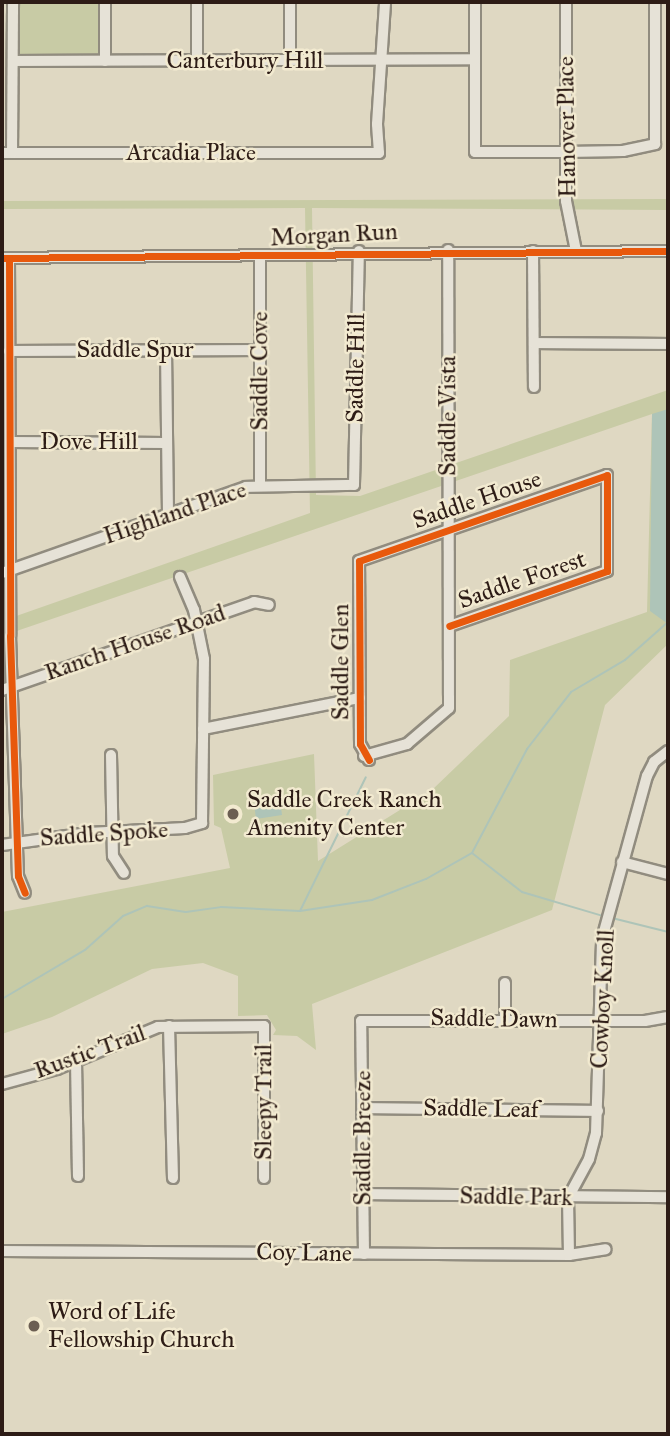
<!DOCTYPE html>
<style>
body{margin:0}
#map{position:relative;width:670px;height:1436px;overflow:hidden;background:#dfd8c2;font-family:"IM FELL Great Primer",serif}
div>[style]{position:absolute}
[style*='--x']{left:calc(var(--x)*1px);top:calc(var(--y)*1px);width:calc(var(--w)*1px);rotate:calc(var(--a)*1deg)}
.green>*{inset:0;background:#c8cba5}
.water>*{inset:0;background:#aec4b8}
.stream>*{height:2px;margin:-1px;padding:0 1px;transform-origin:1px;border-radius:1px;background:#aec4b8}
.roads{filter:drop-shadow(2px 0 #918c7f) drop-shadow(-2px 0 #918c7f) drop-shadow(0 2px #918c7f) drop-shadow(0 -2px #918c7f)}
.minor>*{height:10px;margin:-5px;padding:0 5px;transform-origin:5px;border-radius:5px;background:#e6e2d7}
.cycleway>*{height:7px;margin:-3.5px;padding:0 3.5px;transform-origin:3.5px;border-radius:3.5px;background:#e8590c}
.dots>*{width:19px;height:19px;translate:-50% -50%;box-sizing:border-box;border:4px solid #f2ead0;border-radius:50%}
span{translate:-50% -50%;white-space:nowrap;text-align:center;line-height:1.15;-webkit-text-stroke:5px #f2ead0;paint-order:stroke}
.street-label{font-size:24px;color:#2d1c16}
.poi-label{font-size:24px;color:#2d1c16}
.left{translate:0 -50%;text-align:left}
.frame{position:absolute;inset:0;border:4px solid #2d1c16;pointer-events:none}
</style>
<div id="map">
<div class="green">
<i style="clip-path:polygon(13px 2px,105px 2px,105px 61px,14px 61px)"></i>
<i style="clip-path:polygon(668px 199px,668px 210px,312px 208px,316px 495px,360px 496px,668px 390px,668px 644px,605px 705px,552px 910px,312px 1004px,316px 1050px,297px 1036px,273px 1035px,276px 1030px,267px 1015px,238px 1016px,238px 976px,203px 963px,152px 969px,52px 1017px,2px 1034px,2px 912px,230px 868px,221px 828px,214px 825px,213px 775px,314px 754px,318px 861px,432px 790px,509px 716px,510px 660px,647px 612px,652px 414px,2px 636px,2px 621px,310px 513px,305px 208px,2px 209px,2px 201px)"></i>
</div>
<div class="water">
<i style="clip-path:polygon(668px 409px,668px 624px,650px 611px,652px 414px)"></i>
<i style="clip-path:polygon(280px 800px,282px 815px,256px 819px,254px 803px)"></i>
</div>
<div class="stream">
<i style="--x:472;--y:853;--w:63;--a:38"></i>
<i style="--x:522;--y:892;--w:84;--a:16.5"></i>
<i style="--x:300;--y:911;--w:149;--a:-63.8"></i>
<i style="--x:612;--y:918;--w:58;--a:14"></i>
<i style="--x:2;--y:999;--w:96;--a:-30.6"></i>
<i style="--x:85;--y:950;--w:51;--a:-41.8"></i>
<i style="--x:123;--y:916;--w:26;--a:-23"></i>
<i style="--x:147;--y:906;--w:39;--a:9"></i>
<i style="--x:186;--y:912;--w:35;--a:-8"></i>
<i style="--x:221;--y:907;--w:79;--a:2.9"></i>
<i style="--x:300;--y:911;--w:73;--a:-8.7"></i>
<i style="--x:372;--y:900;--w:58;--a:-21.3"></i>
<i style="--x:426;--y:879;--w:53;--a:-29.5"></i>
<i style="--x:472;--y:853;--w:118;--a:-62.1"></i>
<i style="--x:527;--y:749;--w:72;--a:-52.3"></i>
<i style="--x:571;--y:692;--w:63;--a:-30.7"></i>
<i style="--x:625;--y:660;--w:57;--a:-41.5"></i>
</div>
<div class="roads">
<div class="minor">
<i style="--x:290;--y:2;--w:58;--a:90"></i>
<i style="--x:475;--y:2;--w:150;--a:90"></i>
<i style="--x:475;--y:152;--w:91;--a:0"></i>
<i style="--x:566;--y:152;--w:57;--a:-1"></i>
<i style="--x:623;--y:151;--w:33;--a:-12"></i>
<i style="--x:655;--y:144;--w:142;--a:-90"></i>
<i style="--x:566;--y:2;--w:199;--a:90"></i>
<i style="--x:566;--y:201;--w:51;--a:78.7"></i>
<i style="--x:14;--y:61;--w:461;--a:-0.2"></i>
<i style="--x:105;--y:61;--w:59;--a:-90"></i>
<i style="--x:197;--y:61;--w:59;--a:-90"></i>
<i style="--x:2;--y:153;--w:377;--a:0"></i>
<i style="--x:379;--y:153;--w:29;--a:-94"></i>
<i style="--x:377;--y:124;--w:122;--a:-86.2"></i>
<i style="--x:12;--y:153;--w:151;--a:-89.6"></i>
<i style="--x:533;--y:251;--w:136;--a:89.6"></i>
<i style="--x:2;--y:258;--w:666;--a:-0.6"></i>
<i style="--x:9;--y:258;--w:378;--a:89.8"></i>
<i style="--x:10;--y:636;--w:240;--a:88.1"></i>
<i style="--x:18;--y:876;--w:18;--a:68"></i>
<i style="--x:534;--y:343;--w:134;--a:0.4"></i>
<i style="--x:166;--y:350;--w:164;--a:89.3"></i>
<i style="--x:9;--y:351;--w:251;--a:-0.2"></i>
<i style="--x:10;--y:442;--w:157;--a:0.4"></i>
<i style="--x:260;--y:484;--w:227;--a:-90"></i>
<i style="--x:2;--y:573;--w:259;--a:-19.4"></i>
<i style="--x:246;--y:487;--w:108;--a:-1.1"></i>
<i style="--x:354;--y:485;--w:234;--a:-88.8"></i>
<i style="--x:2;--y:690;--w:267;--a:-19.2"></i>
<i style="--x:254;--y:602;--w:15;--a:11"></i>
<i style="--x:203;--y:729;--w:160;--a:-11.2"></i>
<i style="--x:111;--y:755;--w:101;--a:88.9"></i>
<i style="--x:113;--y:856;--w:20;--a:57"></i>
<i style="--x:364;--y:756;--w:45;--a:-15.6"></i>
<i style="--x:407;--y:744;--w:55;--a:-40.6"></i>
<i style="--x:449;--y:708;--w:458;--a:-90.1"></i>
<i style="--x:369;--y:760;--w:18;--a:-119"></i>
<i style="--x:360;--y:744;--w:183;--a:-90.3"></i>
<i style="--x:359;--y:561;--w:262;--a:-19.1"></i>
<i style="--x:607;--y:475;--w:96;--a:90"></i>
<i style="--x:607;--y:571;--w:167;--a:160.8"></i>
<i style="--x:2;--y:845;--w:87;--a:-7.9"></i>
<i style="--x:88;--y:833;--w:97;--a:-3"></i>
<i style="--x:185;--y:828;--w:18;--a:-16"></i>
<i style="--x:202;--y:823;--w:164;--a:-89.3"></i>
<i style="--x:204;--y:659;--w:50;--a:-101.5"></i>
<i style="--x:194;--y:610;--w:36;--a:-113"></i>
<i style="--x:622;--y:862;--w:48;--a:14.6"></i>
<i style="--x:505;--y:1019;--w:36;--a:-90"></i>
<i style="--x:169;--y:1026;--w:152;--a:88.5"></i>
<i style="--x:76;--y:1061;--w:115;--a:89"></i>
<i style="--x:2;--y:1084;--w:57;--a:-15.3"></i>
<i style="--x:57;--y:1069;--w:109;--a:-22.6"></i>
<i style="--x:158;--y:1027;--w:106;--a:-0.5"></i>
<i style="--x:264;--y:1026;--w:152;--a:90"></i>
<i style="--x:364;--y:1108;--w:234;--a:0.7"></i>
<i style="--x:363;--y:1194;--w:305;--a:0.6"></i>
<i style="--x:2;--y:1251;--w:567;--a:0.4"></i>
<i style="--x:569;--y:1255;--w:37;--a:-9"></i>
<i style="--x:364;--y:1254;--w:233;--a:-90.7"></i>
<i style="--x:361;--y:1021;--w:284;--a:0"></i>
<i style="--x:645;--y:1021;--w:23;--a:-10"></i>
<i style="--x:569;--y:1255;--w:57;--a:-91"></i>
<i style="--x:568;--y:1198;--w:44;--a:-61.7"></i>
<i style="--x:589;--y:1159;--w:27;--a:-75"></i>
<i style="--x:596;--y:1133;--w:194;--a:-88.2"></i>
<i style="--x:602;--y:939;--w:169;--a:-74.6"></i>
<i style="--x:647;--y:776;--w:16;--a:-63"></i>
<i style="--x:654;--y:762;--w:18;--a:-38"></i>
</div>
</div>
<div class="cycleway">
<i style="--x:2;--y:258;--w:666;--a:-0.6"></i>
<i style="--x:9;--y:258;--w:378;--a:89.8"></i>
<i style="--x:10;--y:636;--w:240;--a:88.1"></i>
<i style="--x:18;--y:876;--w:18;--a:68"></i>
<i style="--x:369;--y:760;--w:18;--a:-119"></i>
<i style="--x:360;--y:744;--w:183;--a:-90.3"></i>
<i style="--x:359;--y:561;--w:262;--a:-19.1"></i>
<i style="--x:607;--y:475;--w:96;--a:90"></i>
<i style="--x:607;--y:571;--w:167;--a:160.8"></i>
</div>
<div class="dots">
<i style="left:233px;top:814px;background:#6b5e52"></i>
<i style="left:34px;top:1326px;background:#6b5e52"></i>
</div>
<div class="street-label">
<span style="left:245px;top:61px">Canterbury Hill</span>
<span style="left:567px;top:127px;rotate:-91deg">Hanover Place</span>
<span style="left:191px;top:153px">Arcadia Place</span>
<span style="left:334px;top:235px;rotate:-3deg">Morgan Run</span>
<span style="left:135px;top:350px">Saddle Spur</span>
<span style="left:356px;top:368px;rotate:-89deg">Saddle Hill</span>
<span style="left:260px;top:371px;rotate:-90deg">Saddle Cove</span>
<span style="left:448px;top:416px;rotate:-90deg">Saddle Vista</span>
<span style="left:89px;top:442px">Dove Hill</span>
<span style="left:477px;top:500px;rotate:-19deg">Saddle House</span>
<span style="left:175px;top:513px;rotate:-19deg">Highland Place</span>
<span style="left:522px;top:580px;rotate:-19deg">Saddle Forest</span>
<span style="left:135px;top:643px;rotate:-19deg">Ranch House Road</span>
<span style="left:341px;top:662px;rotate:-90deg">Saddle Glen</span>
<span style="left:104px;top:834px;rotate:-4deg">Saddle Spoke</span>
<span style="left:603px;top:999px;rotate:-87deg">Cowboy Knoll</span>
<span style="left:494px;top:1019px;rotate:1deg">Saddle Dawn</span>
<span style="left:90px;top:1052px;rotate:-20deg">Rustic Trail</span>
<span style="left:264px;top:1102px;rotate:-90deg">Sleepy Trail</span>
<span style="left:481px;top:1109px;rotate:1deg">Saddle Leaf</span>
<span style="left:363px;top:1138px;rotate:-90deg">Saddle Breeze</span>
<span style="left:516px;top:1197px;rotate:1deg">Saddle Park</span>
<span style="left:304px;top:1253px;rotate:1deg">Coy Lane</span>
</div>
<div class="poi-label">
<span class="left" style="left:247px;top:814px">Saddle Creek Ranch<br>Amenity Center</span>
<span class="left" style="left:48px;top:1326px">Word of Life<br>Fellowship Church</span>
</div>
<div class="frame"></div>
</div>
